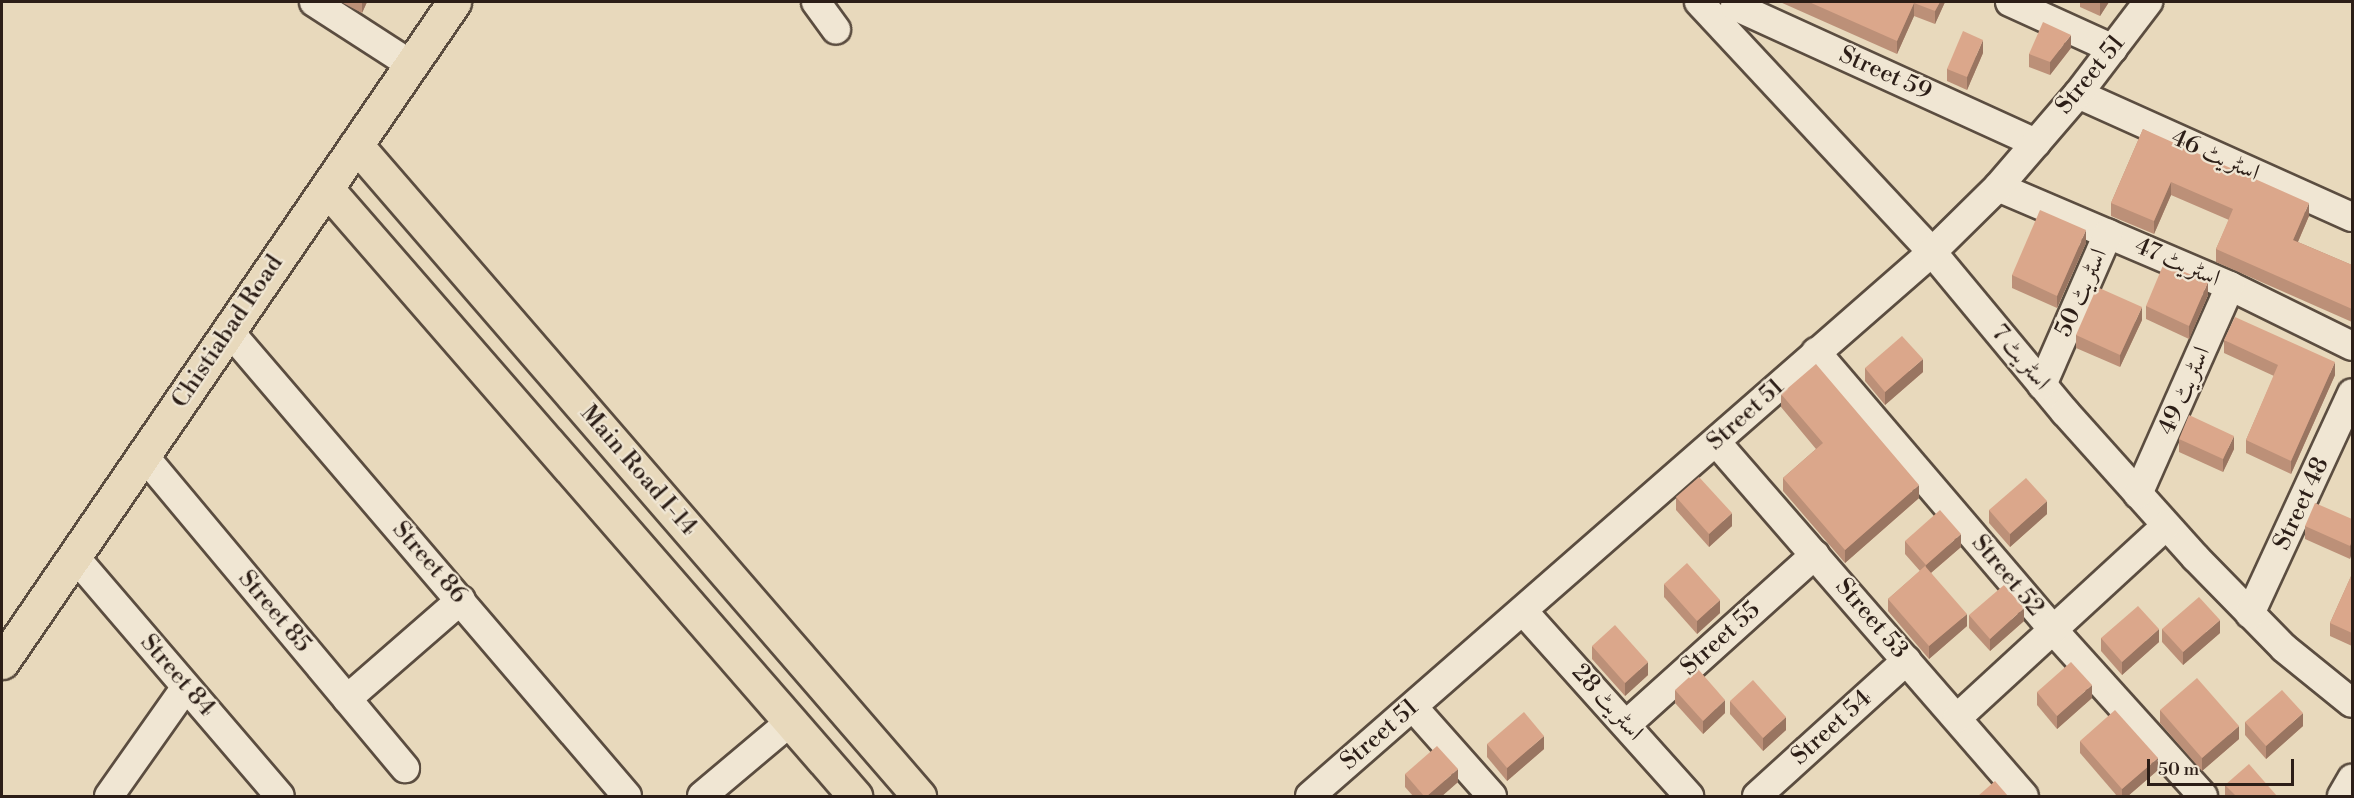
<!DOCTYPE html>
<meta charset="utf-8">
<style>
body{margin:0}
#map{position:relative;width:2354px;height:798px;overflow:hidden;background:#e8d9bc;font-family:"Libre Bodoni",Amiri,serif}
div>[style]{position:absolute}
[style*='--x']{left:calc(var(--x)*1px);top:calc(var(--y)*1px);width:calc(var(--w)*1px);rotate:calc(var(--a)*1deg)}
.roads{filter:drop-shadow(2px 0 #5b4d40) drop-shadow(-2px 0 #5b4d40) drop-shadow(0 2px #5b4d40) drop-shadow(0 -2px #5b4d40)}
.minor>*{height:28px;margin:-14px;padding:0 14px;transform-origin:14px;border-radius:14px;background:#f0e6d3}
.major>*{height:33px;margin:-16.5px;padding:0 16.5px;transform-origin:16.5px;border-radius:16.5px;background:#e8d9bc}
.wall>*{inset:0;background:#bc9078}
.shaded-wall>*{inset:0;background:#997561}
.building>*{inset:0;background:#dba78b}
span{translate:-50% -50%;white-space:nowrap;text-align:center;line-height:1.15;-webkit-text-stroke:4.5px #f0e6d3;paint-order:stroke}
.street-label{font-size:24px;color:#2c1e17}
.frame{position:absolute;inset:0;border:3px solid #2c1e17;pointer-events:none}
.scale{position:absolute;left:2147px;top:759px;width:147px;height:27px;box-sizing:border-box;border:3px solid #2c1e17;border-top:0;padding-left:8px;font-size:18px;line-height:21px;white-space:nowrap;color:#2c1e17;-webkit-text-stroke:4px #f0e6d3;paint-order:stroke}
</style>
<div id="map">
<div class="roads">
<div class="minor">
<i style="--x:314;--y:2;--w:114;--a:32.9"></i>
<i style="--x:816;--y:2;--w:34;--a:54"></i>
<i style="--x:1699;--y:2;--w:342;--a:47"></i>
<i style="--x:1932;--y:252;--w:208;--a:50.3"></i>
<i style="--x:2065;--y:412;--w:195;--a:48.1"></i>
<i style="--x:2195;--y:557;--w:127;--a:45.6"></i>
<i style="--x:2284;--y:648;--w:87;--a:39"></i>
<i style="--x:2010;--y:2;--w:113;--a:24.5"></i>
<i style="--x:1735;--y:6;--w:331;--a:24.5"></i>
<i style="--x:2078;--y:94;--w:300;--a:24.2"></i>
<i style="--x:1998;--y:187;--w:252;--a:23.1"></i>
<i style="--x:2230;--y:286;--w:136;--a:26.2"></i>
<i style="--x:229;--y:331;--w:612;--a:49.44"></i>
<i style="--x:1816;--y:352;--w:367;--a:49.5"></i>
<i style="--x:2054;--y:631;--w:222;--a:47.9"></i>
<i style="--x:2042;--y:385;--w:165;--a:-66.4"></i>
<i style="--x:1716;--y:442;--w:469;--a:49"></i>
<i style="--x:144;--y:456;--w:407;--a:50.1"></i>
<i style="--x:2138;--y:494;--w:227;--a:-66.1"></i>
<i style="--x:74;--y:556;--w:316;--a:49.4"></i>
<i style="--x:1523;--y:611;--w:249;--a:48.1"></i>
<i style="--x:2250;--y:614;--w:243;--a:-65.2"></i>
<i style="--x:347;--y:699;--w:151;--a:-41"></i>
<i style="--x:1413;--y:707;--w:119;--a:48.4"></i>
<i style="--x:1957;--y:718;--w:284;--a:-42.6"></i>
<i style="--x:1627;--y:724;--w:253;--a:-42"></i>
<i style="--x:109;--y:796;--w:133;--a:-54.8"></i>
<i style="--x:702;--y:796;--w:115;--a:-40.1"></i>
<i style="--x:1310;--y:796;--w:826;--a:-41.17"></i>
<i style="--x:1932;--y:252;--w:93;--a:-44.6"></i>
<i style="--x:1998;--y:187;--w:123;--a:-49.3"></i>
<i style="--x:2078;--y:94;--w:116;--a:-52.7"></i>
<i style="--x:1757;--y:796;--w:202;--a:-42.2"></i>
<i style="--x:2342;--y:796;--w:20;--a:-60"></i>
</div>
<div class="major">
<i style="--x:356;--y:145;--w:861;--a:49.15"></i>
<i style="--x:327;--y:189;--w:805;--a:48.98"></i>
<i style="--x:2;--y:662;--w:800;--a:-55.59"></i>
</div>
</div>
<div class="wall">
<i style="clip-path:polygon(341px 2px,367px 2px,362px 13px)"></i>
<i style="clip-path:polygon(1780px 2px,1945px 2px,1935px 24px,1914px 16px,1897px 54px)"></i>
<i style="clip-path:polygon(2080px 2px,2109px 2px,2100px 16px,2080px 7px)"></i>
<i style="clip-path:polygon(2071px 48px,2050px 75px,2029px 67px,2029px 54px)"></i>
<i style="clip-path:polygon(1983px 53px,1967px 90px,1947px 81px,1947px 69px)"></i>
<i style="clip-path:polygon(2143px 129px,2309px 216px,2298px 242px,2352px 265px,2352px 322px,2216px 262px,2216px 249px,2229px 220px,2171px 195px,2154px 234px,2111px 216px,2111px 203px)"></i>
<i style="clip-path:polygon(2086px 243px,2057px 308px,2012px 288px,2012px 275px)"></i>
<i style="clip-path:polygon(2208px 295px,2189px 339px,2146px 319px,2146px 306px)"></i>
<i style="clip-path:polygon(2142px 320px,2120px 367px,2076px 348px,2076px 335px)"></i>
<i style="clip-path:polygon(2224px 340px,2335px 375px,2291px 474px,2246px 453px,2246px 440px,2274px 376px,2224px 353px)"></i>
<i style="clip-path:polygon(1865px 368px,1923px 372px,1885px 405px,1865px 381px)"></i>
<i style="clip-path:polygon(1781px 394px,1919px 498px,1845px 563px,1783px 491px,1783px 478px,1816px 449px,1781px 407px)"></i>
<i style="clip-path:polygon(2179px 439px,2234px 449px,2223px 472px,2179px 452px)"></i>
<i style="clip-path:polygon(1676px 497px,1732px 526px,1709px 547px,1676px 510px)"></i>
<i style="clip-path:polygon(1989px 510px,2047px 514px,2010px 547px,1989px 523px)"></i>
<i style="clip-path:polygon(2352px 519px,2350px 559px,2305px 539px,2305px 526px)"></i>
<i style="clip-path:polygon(1905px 541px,1961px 547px,1931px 573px,1967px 626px,1929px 659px,1888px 611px,1888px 599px,1920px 571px,1905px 554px)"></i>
<i style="clip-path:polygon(2352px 574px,2352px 646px,2330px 636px,2330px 623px)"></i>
<i style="clip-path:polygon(1664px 584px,1720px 613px,1697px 634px,1664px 597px)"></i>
<i style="clip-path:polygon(1969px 615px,2024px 621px,1990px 651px,1969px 628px)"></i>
<i style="clip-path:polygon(2162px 629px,2220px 633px,2183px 665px,2162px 642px)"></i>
<i style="clip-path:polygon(2101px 638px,2159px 642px,2122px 675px,2101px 651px)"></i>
<i style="clip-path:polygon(1592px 646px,1648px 675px,1625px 696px,1592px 659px)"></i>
<i style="clip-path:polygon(1675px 690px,1725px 713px,1703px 734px,1675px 703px)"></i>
<i style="clip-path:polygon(2037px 692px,2092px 698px,2057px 729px,2037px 705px)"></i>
<i style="clip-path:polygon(1730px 701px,1786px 730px,1763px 751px,1730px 714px)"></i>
<i style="clip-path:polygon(2160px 710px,2239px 739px,2202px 771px,2160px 723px)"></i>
<i style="clip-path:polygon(2245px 722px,2303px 726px,2266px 759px,2245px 735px)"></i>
<i style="clip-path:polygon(2080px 741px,2158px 770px,2128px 796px,2117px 796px,2080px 753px)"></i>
<i style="clip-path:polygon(1487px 744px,1544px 749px,1507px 781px,1487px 757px)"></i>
<i style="clip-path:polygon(1405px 774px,1458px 782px,1442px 796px,1413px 796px,1405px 787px)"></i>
<i style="clip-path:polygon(2225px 785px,2277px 796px,2225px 796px)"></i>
</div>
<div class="shaded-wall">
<i style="clip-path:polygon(362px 2px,367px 2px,362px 13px)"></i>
<i style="clip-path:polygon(1940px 2px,1945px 2px,1935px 24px,1935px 11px)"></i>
<i style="clip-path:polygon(2101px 2px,2109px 2px,2100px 16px,2100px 3px)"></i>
<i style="clip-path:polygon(1914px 3px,1914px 16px,1897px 54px,1897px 41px)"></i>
<i style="clip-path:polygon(2071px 35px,2071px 48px,2050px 75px,2050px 62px)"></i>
<i style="clip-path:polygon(1983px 40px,1983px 53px,1967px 90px,1967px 77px)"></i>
<i style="clip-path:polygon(2171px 182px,2171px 195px,2154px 234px,2154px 221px)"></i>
<i style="clip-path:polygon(2309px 203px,2309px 216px,2293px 253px,2293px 240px)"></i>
<i style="clip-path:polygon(2086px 230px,2086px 243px,2057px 308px,2057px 296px)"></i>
<i style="clip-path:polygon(2208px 282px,2208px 295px,2189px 339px,2189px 326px)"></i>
<i style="clip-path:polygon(2142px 307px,2142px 320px,2120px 367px,2120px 355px)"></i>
<i style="clip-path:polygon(1923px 359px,1923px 372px,1885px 405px,1885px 392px)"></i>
<i style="clip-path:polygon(2335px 362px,2335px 375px,2291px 474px,2291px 461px)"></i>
<i style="clip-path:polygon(2234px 436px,2234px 449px,2223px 472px,2223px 459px)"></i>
<i style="clip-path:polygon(1919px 485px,1919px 498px,1845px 563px,1845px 550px)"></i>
<i style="clip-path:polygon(2047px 501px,2047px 514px,2010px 547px,2010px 534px)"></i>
<i style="clip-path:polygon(1732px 513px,1732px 526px,1709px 547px,1709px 534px)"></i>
<i style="clip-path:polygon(1961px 534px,1961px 547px,1926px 577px,1926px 565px)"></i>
<i style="clip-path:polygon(2352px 540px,2352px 553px,2350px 559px,2350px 546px)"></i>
<i style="clip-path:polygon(1720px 600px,1720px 613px,1697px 634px,1697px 621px)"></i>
<i style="clip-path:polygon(2024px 608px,2024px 621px,1990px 651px,1990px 639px)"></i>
<i style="clip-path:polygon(1967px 614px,1967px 626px,1929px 659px,1929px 646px)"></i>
<i style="clip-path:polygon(2220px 620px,2220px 633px,2183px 665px,2183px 652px)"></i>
<i style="clip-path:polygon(2159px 629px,2159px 642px,2122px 675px,2122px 662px)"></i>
<i style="clip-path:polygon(1648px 662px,1648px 675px,1625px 696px,1625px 683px)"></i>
<i style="clip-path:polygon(2092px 685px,2092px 698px,2057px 729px,2057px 716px)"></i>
<i style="clip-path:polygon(1725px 700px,1725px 713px,1703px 734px,1703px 721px)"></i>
<i style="clip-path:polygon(2303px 713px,2303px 726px,2266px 759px,2266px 746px)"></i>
<i style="clip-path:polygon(1786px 717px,1786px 730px,1763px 751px,1763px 738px)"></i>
<i style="clip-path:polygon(2239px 726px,2239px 739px,2202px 771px,2202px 758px)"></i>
<i style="clip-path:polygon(1544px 736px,1544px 749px,1507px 781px,1507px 768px)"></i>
<i style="clip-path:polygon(2158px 758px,2158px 770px,2128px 796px,2122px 796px,2122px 789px)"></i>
<i style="clip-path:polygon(1458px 769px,1458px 782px,1442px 796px,1427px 796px)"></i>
</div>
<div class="building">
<i style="clip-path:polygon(1809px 2px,1940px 2px,1935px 11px,1914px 3px,1897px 41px)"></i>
<i style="clip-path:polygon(2043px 22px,2071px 35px,2050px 62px,2029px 54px)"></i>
<i style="clip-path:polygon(1963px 31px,1983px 40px,1967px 77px,1947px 69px)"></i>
<i style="clip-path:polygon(2143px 129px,2309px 203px,2293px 240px,2352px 265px,2352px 309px,2216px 249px,2233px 209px,2171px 182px,2154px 221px,2111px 203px)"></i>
<i style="clip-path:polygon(2040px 210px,2086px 230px,2057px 296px,2012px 275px)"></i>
<i style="clip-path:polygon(2164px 263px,2208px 282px,2189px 326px,2146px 306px)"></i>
<i style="clip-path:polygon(2097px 287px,2142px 307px,2120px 355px,2076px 335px)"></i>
<i style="clip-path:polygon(2235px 317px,2335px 362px,2291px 461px,2246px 440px,2278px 365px,2224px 340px)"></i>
<i style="clip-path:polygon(1902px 336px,1923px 359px,1885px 392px,1865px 368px)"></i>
<i style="clip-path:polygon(1816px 364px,1919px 485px,1845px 550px,1783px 478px,1823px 443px,1781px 394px)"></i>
<i style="clip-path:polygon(2189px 415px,2234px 436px,2223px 459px,2179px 439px)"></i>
<i style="clip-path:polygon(1699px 477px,1732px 513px,1709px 534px,1676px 497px)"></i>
<i style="clip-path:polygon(2026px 478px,2047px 501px,2010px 534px,1989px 510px)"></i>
<i style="clip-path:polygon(2315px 503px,2352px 519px,2352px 540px,2350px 546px,2305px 526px)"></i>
<i style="clip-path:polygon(1940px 510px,1961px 534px,1926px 565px,1905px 541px)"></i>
<i style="clip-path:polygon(1687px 563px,1720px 600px,1697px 621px,1664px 584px)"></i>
<i style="clip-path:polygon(1925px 566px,1967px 614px,1929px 646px,1888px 599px)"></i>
<i style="clip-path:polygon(2352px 574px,2352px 633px,2330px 623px)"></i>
<i style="clip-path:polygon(2004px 585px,2024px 608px,1990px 639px,1969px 615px)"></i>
<i style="clip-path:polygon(2199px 597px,2220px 620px,2183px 652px,2162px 629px)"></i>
<i style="clip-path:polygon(2138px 606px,2159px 629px,2122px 662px,2101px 638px)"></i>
<i style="clip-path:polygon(1615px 625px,1648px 662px,1625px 683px,1592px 646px)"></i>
<i style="clip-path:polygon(2071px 662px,2092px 685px,2057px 716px,2037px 692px)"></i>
<i style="clip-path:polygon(1698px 669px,1725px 700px,1703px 721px,1675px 690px)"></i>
<i style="clip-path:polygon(2197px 678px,2239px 726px,2202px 758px,2160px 710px)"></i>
<i style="clip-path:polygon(1753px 680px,1786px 717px,1763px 738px,1730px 701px)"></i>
<i style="clip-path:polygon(2282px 690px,2303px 713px,2266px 746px,2245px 722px)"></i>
<i style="clip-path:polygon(2115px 710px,2158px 758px,2122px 789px,2080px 741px)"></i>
<i style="clip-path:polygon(1524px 712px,1544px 736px,1507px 768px,1487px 744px)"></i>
<i style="clip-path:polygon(1437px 746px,1458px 769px,1427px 796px,1424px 796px,1405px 774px)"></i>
<i style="clip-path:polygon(2249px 764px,2277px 796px,2236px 796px,2225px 785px)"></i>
<i style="clip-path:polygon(1995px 781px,2008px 796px,1978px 796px)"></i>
</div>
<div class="street-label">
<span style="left:1885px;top:74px;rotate:24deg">Street 59</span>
<span style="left:2091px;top:75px;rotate:-51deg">Street 51</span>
<span style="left:2215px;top:156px;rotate:24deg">اسٹریٹ 46</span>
<span style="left:2177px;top:263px;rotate:23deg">اسٹریٹ 47</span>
<span style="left:2082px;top:293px;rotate:-66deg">اسٹریٹ 50</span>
<span style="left:228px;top:332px;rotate:-56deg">Chistiabad Road</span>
<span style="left:2020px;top:358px;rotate:50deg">اسٹریٹ 7</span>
<span style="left:2185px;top:391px;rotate:-66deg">اسٹریٹ 49</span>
<span style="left:1746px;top:415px;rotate:-42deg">Street 51</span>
<span style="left:638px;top:471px;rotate:49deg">Main Road I-14</span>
<span style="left:2302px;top:504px;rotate:-65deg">Street 48</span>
<span style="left:429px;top:563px;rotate:49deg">Street 86</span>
<span style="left:2007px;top:576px;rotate:50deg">Street 52</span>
<span style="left:274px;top:612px;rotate:50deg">Street 85</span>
<span style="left:1871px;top:619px;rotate:49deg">Street 53</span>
<span style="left:1721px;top:639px;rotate:-42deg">Street 55</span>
<span style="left:177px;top:676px;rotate:49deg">Street 84</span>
<span style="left:1607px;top:703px;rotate:48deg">اسٹریٹ 28</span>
<span style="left:1832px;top:728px;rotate:-42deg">Street 54</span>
<span style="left:1380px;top:735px;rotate:-41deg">Street 51</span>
</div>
<div class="frame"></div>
<div class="scale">50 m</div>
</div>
